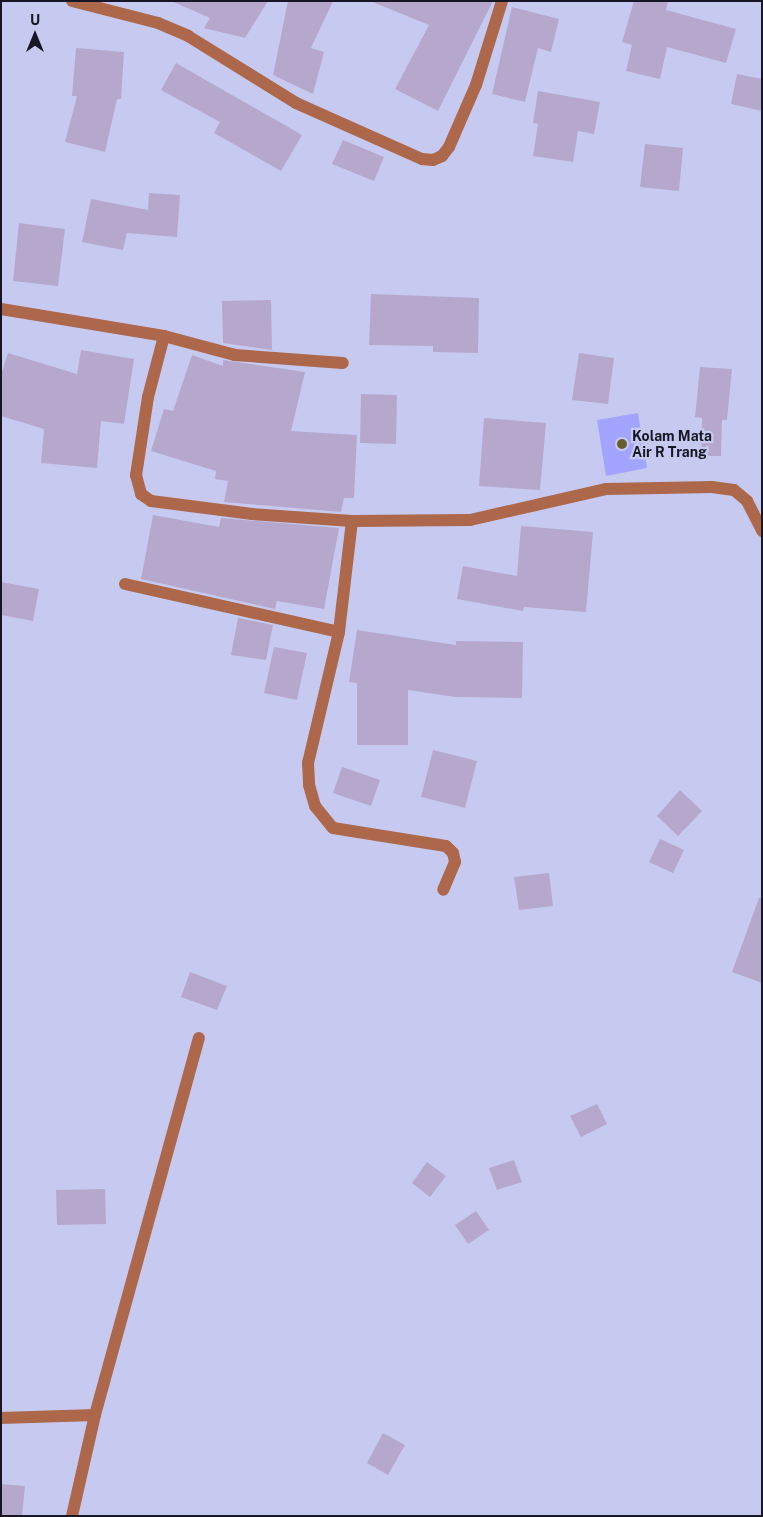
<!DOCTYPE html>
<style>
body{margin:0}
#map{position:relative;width:763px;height:1517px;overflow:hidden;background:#c7caf0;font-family:"Public Sans",sans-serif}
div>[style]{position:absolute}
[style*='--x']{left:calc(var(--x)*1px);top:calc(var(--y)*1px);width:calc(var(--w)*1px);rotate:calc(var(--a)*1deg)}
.water>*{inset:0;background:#a3a4ff}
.building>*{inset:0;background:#b6a8cd}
.minor>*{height:12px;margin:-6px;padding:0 6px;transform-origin:6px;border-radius:6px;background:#ad674b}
.dots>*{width:14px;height:14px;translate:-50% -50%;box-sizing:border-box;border:2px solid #c7caf0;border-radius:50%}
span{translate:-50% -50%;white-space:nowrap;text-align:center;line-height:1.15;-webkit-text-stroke:4.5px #c7caf0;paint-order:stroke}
.poi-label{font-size:14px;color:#161624;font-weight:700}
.left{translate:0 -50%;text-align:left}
.frame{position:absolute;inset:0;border:2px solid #161624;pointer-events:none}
.north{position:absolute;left:10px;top:10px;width:50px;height:50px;-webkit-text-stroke:4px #c7caf0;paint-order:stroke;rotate:0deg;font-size:14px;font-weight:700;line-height:20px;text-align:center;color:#161624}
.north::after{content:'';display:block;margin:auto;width:18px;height:22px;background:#161624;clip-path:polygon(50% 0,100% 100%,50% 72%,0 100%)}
</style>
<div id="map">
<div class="water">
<i style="clip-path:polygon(638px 413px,647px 468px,606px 476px,597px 420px)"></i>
</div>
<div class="building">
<i style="clip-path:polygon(171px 1px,268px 1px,245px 38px,204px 28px,210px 18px)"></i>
<i style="clip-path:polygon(288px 1px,333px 1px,311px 48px,324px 52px,313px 94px,273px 75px)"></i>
<i style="clip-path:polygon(370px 1px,493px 1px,438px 111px,395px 89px,429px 25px)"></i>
<i style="clip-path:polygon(634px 1px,668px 1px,666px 10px,736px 29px,726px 63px,667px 47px,660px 79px,626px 71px,632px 45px,622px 42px)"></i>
<i style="clip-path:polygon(512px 7px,559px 19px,551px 52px,538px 48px,525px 102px,492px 94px)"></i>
<i style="clip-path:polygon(76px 48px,124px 52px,121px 99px,117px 99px,105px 152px,65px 142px,77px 96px,72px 96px)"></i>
<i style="clip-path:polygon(176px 63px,302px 135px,281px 171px,214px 133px,220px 122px,161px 90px)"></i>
<i style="clip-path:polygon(737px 74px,762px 79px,762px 111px,731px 104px)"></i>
<i style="clip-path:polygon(538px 91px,600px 102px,594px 134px,578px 131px,573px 162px,533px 156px,538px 124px,533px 123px)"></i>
<i style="clip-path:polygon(343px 140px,384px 157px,374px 181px,332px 164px)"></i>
<i style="clip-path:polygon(645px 144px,683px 148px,679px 191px,640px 187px)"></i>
<i style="clip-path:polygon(149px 193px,180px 195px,177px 237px,127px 233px,123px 250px,82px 242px,91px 199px,148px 210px)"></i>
<i style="clip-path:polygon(19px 223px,65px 229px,58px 286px,13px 281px)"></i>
<i style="clip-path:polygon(371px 294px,479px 298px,478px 353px,433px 352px,433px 346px,369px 345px)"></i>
<i style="clip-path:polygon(271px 300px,272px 350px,223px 343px,222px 301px)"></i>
<i style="clip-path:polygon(81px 350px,134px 359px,124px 424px,101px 421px,97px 468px,41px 463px,44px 429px,1px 416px,1px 375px,8px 353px,77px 374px)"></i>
<i style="clip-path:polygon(579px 353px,614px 358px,608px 404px,572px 400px)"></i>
<i style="clip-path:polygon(192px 355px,223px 366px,223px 360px,305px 372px,291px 431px,357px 435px,354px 498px,344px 498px,341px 512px,224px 502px,228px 481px,215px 479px,216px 471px,151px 451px,164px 409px,173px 411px)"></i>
<i style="clip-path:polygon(700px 367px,732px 369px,727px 420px,722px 420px,721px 456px,701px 456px,702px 418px,695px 417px)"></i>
<i style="clip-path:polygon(361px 394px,397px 395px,396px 444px,360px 443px)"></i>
<i style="clip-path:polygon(484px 418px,546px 423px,540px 490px,479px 486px)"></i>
<i style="clip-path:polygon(153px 515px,219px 527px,221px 518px,339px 528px,324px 609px,277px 601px,275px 609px,141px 579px)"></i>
<i style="clip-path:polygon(521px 526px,593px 532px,586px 612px,524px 607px,523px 611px,457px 599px,463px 566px,517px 576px)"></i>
<i style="clip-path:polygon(1px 582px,39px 589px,33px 621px,1px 615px)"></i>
<i style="clip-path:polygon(238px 618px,273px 625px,266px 660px,231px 655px)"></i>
<i style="clip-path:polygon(357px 630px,456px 645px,456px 641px,523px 642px,522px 698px,455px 697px,408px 690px,408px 745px,357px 745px,357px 683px,349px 682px)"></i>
<i style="clip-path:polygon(274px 647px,307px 653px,297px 700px,264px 693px)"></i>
<i style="clip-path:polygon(433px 750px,477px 761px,465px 808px,421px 797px)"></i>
<i style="clip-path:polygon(342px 767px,380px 780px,371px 806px,333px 793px)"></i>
<i style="clip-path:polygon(680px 790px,702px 811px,678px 836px,657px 816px)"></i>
<i style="clip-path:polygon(660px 839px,684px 850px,673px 873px,649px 862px)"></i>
<i style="clip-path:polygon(549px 873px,553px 906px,519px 910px,514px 877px)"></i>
<i style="clip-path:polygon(759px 898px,762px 898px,762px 983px,732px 972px)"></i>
<i style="clip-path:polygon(190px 972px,227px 986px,217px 1010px,181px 997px)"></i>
<i style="clip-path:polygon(597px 1104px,607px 1124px,581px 1137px,570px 1116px)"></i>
<i style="clip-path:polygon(514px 1160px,522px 1182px,497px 1190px,489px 1168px)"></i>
<i style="clip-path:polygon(427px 1162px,446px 1176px,430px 1197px,412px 1183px)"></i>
<i style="clip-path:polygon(105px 1189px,106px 1224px,57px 1225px,56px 1190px)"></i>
<i style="clip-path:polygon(476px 1211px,489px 1230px,468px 1244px,455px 1225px)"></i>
<i style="clip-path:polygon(383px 1433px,405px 1445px,388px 1475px,367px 1463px)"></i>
<i style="clip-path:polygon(1px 1484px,25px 1486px,22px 1516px,1px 1516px)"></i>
</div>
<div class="minor">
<i style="--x:72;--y:1;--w:89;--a:14.3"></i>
<i style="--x:158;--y:23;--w:33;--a:23"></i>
<i style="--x:188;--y:36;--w:127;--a:31.8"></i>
<i style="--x:296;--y:103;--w:138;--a:24"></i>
<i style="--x:422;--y:159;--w:11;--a:5"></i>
<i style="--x:433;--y:160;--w:10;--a:-24"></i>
<i style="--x:442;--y:156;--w:11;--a:-52"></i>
<i style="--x:449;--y:147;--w:68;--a:-66.5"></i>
<i style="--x:476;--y:85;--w:88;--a:-72.8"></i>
<i style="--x:1;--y:309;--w:165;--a:9.4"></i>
<i style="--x:164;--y:336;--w:63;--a:104.7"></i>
<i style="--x:148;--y:397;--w:79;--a:98.7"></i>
<i style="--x:136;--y:475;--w:20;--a:75"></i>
<i style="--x:141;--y:494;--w:12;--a:35"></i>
<i style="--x:151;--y:501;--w:102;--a:7.3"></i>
<i style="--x:252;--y:514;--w:100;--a:4"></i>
<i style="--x:352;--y:521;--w:118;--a:-0.5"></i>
<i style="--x:470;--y:520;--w:139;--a:-12.8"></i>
<i style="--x:606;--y:489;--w:106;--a:-1.1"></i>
<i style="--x:712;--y:487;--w:22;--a:8"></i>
<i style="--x:734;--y:490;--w:17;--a:40"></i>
<i style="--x:747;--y:501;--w:34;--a:63"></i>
<i style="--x:164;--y:336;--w:73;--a:15"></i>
<i style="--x:235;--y:355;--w:108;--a:4.2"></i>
<i style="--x:352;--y:521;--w:112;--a:96.7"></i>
<i style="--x:339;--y:632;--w:135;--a:103.3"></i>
<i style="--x:308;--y:763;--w:22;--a:87"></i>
<i style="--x:309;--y:785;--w:22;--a:74"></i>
<i style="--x:315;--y:806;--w:28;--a:51"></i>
<i style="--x:333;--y:828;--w:114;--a:9.1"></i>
<i style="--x:446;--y:846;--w:10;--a:45"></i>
<i style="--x:453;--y:853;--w:9;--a:77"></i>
<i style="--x:455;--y:862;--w:30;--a:113"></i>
<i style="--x:125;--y:584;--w:219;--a:12.6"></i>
<i style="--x:1;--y:1418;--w:94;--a:-1.8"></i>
<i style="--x:72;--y:1516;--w:104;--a:-77.2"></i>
<i style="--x:95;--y:1415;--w:391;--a:-74.6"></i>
</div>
<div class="dots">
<i style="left:622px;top:444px;background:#665f2c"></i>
</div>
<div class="poi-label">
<span class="left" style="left:632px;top:444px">Kolam Mata<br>Air R Trang</span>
</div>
<div class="frame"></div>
<div class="north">U</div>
</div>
